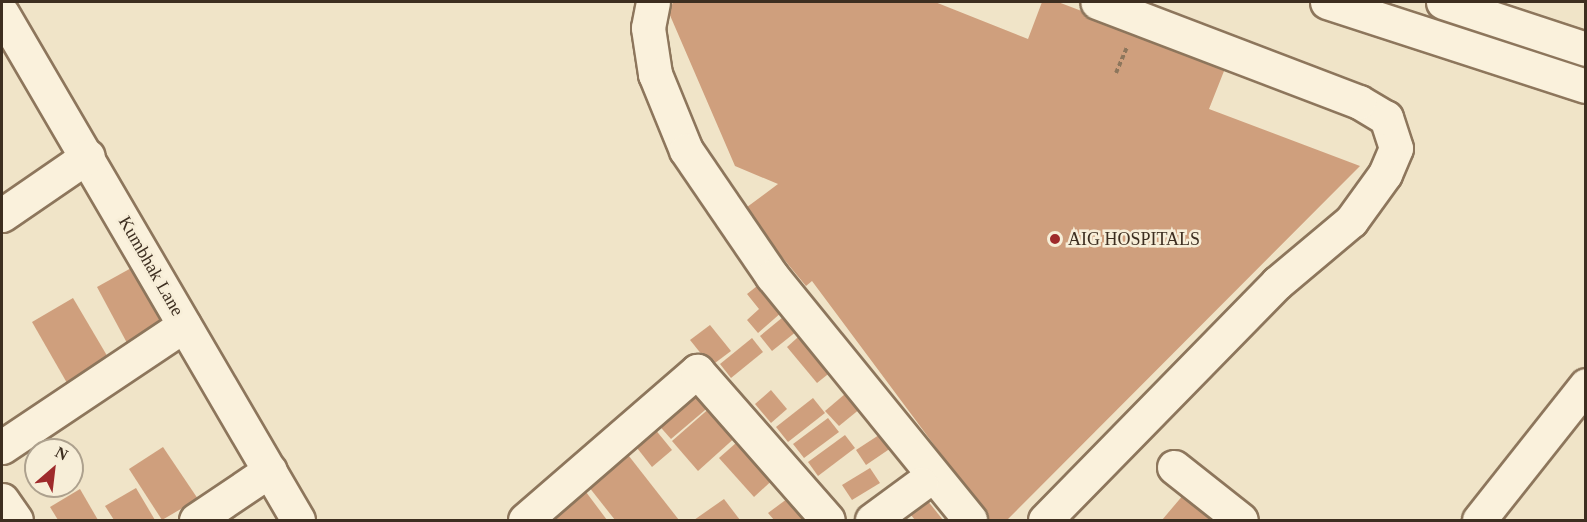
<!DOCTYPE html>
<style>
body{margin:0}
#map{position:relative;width:1587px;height:522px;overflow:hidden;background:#f0e4c8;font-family:"Times New Roman",serif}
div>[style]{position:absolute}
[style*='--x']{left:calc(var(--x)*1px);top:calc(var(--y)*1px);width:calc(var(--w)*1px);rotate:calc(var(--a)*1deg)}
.building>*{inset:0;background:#cf9f7d}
.path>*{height:4px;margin-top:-2px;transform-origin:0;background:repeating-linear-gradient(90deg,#8d765c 0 4.5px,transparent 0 7.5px)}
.roads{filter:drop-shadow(2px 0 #8d765c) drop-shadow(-2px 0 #8d765c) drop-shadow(0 2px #8d765c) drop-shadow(0 -2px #8d765c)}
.minor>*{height:33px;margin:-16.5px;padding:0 16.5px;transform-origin:16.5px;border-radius:16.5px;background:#faf1dc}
.dots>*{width:16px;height:16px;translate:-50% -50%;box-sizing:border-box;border:3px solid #f7eed8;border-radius:50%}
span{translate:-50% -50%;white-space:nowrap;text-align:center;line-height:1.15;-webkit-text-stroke:5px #f7eed8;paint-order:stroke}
.poi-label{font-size:18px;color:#3d2e20}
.left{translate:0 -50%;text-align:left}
.street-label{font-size:18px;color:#3d2e20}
.frame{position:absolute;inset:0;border:3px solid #3d2e20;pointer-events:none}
.north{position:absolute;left:24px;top:438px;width:60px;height:60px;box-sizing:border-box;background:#f7eed8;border:2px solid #ada18e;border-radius:50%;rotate:28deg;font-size:16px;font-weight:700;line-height:24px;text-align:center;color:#3d2e20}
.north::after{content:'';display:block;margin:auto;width:21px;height:27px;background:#9e2a2b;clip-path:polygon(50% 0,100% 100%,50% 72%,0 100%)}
</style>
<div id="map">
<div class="building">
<i style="clip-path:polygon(673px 2px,935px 2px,1028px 39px,1042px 2px,1058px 2px,1226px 66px,1209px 109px,1360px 166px,1007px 520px,990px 520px,812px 281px,806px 286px,743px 210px,778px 184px,735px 166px,669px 13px)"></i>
<i style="clip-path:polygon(133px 267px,163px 323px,127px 343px,97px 287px)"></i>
<i style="clip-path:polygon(767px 278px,790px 305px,758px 333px,747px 320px,759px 309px,747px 294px)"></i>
<i style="clip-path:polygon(73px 298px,109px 359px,67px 383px,32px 322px)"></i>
<i style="clip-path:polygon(794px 308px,807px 323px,772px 351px,760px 336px)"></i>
<i style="clip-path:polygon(710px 325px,731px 351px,711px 366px,690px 340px)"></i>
<i style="clip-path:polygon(806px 330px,837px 367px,817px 383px,787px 347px)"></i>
<i style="clip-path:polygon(752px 338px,763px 352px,731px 378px,720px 364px)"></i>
<i style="clip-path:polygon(695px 386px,711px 405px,671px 439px,655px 421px)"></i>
<i style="clip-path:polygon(852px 388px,866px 404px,839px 426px,825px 411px)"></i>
<i style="clip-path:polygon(771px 390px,787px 409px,771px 423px,755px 404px)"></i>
<i style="clip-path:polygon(813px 398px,825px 413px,788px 442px,776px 427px)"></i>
<i style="clip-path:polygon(712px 406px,738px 435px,698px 471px,672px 441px)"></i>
<i style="clip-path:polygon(828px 418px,839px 432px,804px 458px,793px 444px)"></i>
<i style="clip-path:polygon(650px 423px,672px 450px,652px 467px,630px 439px)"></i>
<i style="clip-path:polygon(882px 433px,891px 448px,866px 465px,856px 450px)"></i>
<i style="clip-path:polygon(745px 435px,779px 474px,754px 497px,719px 458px)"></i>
<i style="clip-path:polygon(845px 435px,855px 448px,818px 476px,808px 462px)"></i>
<i style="clip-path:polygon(163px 447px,198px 499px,162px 520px,129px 469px)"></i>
<i style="clip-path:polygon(625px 451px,679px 520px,615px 520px,585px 482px)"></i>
<i style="clip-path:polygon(870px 468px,880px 483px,852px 500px,842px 485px)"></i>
<i style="clip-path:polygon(136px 488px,155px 520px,114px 520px,105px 506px)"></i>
<i style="clip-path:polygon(583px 488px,607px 520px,540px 520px)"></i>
<i style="clip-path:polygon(80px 489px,98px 520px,58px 520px,50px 507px)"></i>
<i style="clip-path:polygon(795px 493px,816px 520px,774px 520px,768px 513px)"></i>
<i style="clip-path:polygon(1184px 494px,1218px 520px,1162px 520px)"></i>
<i style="clip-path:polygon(923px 495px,943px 520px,915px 520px,906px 509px)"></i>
<i style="clip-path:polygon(724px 499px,740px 520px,694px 520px)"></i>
</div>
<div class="path">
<i style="--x:1116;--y:73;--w:28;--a:-67"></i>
</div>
<div class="roads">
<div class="minor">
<i style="--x:653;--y:2;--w:26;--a:101"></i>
<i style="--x:648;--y:28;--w:47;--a:81.3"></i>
<i style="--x:655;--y:74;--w:82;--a:67.8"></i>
<i style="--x:686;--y:150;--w:153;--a:55.7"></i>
<i style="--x:772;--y:276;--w:314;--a:50.9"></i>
<i style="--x:1327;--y:2;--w:272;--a:18"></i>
<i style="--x:1443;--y:2;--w:151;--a:18.2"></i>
<i style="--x:2;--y:13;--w:587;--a:59.72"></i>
<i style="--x:2;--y:215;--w:104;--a:-34.5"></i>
<i style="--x:2;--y:447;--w:219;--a:-33.8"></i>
<i style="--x:1174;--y:467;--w:85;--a:38.3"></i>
<i style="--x:2;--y:500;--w:24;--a:55"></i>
<i style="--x:196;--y:520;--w:89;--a:-34"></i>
<i style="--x:525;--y:520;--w:228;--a:-40.9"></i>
<i style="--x:697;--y:371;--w:198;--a:48.7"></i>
<i style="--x:872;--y:520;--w:61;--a:-36.3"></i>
<i style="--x:1045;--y:520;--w:332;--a:-45.6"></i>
<i style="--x:1277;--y:283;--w:97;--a:-40"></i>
<i style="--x:1351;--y:221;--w:58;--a:-54.1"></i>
<i style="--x:1385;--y:174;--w:28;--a:-67"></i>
<i style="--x:1396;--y:148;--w:32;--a:-108"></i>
<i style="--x:1386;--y:118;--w:31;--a:-149"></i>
<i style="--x:1359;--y:102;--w:280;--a:-159.1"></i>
<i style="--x:1479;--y:520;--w:172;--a:-51.6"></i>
</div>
</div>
<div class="dots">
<i style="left:1055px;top:239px;background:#9e2a2b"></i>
</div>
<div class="poi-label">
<span class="left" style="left:1068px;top:239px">AIG HOSPITALS</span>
</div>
<div class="street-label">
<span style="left:151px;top:266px;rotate:60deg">Kumbhak Lane</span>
</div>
<div class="frame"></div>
<div class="north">N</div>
</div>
